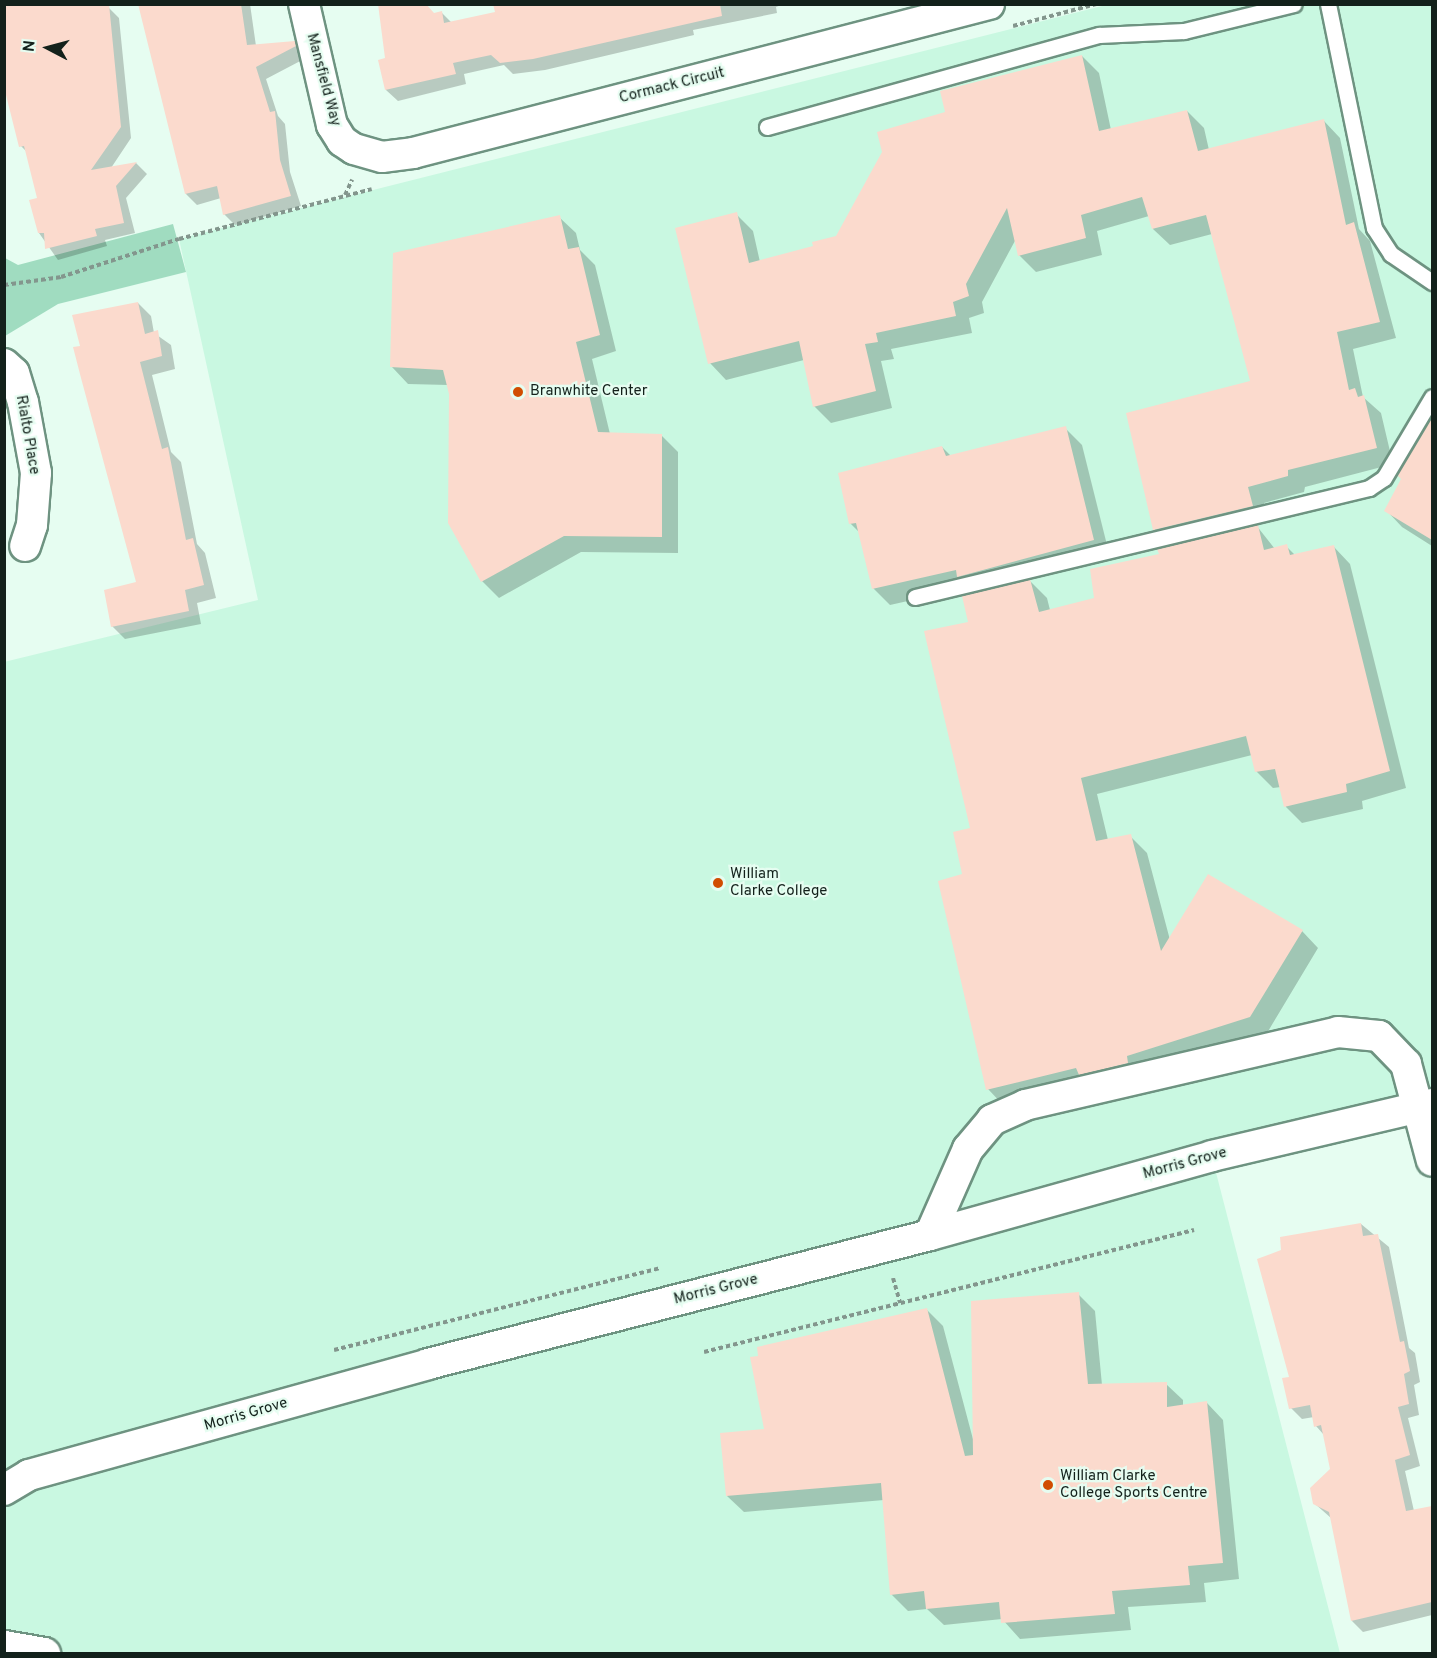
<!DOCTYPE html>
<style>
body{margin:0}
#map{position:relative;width:1437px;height:1658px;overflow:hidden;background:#e6fdf1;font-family:Overpass,sans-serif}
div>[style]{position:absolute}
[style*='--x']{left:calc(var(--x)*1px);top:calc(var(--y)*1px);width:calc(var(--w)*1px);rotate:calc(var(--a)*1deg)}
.built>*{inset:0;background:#c9f8e1}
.green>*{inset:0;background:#a0dcc0}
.shadow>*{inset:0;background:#0003}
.building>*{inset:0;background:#fbdacd}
.path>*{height:4px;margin-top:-2px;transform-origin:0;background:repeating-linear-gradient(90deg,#83968d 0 4.5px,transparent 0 7.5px)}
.roads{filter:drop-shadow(2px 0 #6e9381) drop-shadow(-2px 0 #6e9381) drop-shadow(0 2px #6e9381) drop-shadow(0 -2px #6e9381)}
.lane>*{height:15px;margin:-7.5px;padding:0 7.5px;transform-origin:7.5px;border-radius:7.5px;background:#fff}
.street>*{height:30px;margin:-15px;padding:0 15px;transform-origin:15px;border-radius:15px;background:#fff}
.secondary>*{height:33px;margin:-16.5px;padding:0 16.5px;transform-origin:16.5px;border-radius:16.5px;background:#fff}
.dots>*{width:16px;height:16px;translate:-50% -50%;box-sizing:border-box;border:3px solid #e6fdf1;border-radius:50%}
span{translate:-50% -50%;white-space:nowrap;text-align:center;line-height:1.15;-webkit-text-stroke:4.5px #e6fdf1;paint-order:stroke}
.street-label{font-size:15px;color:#13211b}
.poi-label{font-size:15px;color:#13211b}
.left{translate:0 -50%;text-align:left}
.frame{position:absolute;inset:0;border:6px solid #13211b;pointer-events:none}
.north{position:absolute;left:18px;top:18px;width:60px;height:60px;-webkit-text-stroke:4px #e6fdf1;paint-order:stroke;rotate:276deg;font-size:16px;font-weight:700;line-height:24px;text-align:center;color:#13211b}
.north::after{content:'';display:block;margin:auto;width:21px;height:27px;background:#13211b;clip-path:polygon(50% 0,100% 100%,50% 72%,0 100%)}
</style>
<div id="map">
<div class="built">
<i style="clip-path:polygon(1106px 5px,1432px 5px,1432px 1104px,1212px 1157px,1340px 1653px,43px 1654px,5px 1647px,4px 662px,258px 600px,179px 239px)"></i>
</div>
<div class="green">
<i style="clip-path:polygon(173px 224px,186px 272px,58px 304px,5px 336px,5px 258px,18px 265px)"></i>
</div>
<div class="shadow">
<i style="clip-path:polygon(140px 4px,250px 4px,256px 46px,294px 42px,305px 54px,306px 58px,266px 79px,278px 116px,285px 124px,290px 172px,301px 206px,235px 225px,224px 214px,221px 198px,197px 205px,186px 194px)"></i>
<i style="clip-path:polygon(494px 4px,784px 4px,776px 7px,777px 13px,693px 30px,694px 35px,545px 70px,513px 74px,504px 65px,464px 74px,466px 84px,398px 101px,386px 90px,387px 59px,434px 14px,441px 12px,452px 23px,497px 13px)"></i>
<i style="clip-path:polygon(108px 7px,119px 18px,131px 138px,111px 168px,136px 163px,147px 174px,126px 198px,135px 233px,105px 240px,107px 246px,58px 260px,39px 233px,39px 199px,28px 153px,21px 146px)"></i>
<i style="clip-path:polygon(1082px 56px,1099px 73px,1111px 130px,1187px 111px,1204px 128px,1209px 150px,1324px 121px,1340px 138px,1359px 229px,1370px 241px,1396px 338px,1353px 349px,1363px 397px,1381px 413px,1393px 464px,1305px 487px,1304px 492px,1264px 503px,1269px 522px,1256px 525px,1275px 549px,1286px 546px,1296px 556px,1334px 547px,1350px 564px,1406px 788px,1362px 801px,1363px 809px,1302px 823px,1286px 807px,1281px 787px,1273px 788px,1256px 771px,1252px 755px,1097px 794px,1108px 840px,1130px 836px,1147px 853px,1170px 940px,1302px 931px,1318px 948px,1267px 1033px,1142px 1072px,1004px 1106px,988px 1089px,963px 875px,972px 829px,970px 623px,977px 594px,970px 587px,890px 605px,873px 588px,860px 533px,850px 523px,942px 447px,951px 456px,1065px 428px,1082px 445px,1110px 557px,1028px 579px,1047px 598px,1050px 610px,1096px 599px,1172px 547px,1154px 529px,1252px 382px,1212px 234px,1170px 245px,1153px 229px,1149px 216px,1097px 231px,1102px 255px,1036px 272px,1019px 255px,1016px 239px,982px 302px,984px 313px,969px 318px,972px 333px,891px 349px,894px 359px,881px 361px,892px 408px,831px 423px,814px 406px,804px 360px,726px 380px,710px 363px,736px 214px,753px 231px,760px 262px,815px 247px,837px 237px,947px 113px)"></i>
<i style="clip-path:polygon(559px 217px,576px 233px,580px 250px,595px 265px,616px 351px,592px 359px,610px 434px,661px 435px,678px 452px,678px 553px,581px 552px,499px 598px,482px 581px,448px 385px,408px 384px,392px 367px)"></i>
<i style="clip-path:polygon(138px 303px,151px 316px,154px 333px,171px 345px,175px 369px,152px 375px,171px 452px,181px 462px,197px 544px,205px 553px,216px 598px,197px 603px,201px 624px,125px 639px,112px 626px,138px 583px,82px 347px)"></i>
<i style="clip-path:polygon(1432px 417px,1432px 546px,1402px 527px,1386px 510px,1403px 479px,1399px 474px)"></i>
<i style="clip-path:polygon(1361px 1224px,1389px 1247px,1409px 1348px,1415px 1353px,1420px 1382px,1414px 1385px,1419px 1415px,1408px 1418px,1420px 1466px,1405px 1471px,1414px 1511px,1432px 1508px,1432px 1615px,1363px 1632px,1352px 1621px,1331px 1518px,1314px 1503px,1332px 1469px,1324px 1435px,1316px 1426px,1314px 1417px,1302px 1419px,1291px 1408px,1291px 1378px)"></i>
<i style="clip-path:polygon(1078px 1294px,1095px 1311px,1102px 1385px,1166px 1384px,1183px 1400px,1183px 1406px,1207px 1403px,1223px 1420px,1239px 1579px,1204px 1583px,1206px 1602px,1128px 1607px,1131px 1630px,1020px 1639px,1002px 1619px,944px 1625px,927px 1609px,908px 1611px,891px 1594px,884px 1500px,744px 1512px,727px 1496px,766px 1431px,927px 1310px,943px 1326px,974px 1443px)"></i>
</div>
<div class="building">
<i style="clip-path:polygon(4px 4px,109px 4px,121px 127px,91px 170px,137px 162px,116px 186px,124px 223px,95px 229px,97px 236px,45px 249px,44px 233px,38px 233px,29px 200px,37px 198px,24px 146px,19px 147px,4px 87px)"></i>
<i style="clip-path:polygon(138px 4px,241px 4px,247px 45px,295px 41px,296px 46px,256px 67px,270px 112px,275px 111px,280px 160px,291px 196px,223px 215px,217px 186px,185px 194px)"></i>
<i style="clip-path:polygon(378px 4px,426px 4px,434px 13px,442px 11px,444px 23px,495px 12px,493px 4px,720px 4px,722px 16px,533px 59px,500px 63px,491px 55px,453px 63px,456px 74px,385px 90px,378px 60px,385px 58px)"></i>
<i style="clip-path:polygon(1082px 55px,1099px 131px,1187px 110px,1198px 151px,1324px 119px,1346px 225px,1354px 222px,1380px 322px,1337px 332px,1349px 390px,1355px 388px,1358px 397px,1364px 395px,1377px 448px,1288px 470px,1288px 476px,1248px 487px,1253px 506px,1153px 530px,1126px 413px,1250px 381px,1206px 215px,1152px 229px,1142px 197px,1081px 215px,1086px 238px,1018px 256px,1007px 208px,966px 284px,969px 296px,953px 302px,956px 316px,876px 333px,878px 342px,865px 344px,876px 391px,813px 407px,799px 341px,708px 364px,675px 228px,737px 212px,749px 263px,813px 246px,812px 242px,836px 236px,882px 152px,877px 132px,945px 112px,940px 91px)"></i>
<i style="clip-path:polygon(560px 215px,568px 249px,579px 247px,600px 335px,576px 342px,598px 432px,662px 434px,662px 537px,564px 536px,481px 582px,448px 523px,449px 394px,443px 370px,390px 367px,393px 253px)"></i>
<i style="clip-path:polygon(138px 302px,145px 334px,158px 330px,162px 356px,140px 362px,162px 449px,168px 447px,186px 540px,193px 538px,204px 585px,185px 590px,189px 611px,111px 627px,104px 590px,136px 582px,81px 378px,73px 347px,80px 346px,72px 315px)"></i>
<i style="clip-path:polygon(1432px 415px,1432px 540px,1384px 511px,1401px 479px,1397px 475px)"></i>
<i style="clip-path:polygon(1066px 426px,1094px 540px,957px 577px,956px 570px,872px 589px,856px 523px,849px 524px,838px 473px,942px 446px,946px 456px)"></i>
<i style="clip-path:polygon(1258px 525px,1264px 550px,1287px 544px,1290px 555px,1334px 545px,1390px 771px,1346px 784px,1347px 792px,1284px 807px,1275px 769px,1255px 772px,1246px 736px,1081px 778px,1096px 841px,1131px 834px,1161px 951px,1208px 874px,1303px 930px,1250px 1017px,1127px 1056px,1128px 1063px,1079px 1075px,1076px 1068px,986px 1090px,938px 881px,962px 874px,953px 832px,970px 828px,924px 631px,968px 622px,962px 596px,1030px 579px,1039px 612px,1094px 598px,1090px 569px,1159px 554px,1157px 549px)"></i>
<i style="clip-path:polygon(1361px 1223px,1363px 1236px,1378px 1234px,1400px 1342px,1404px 1341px,1410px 1371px,1404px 1374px,1409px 1404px,1398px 1407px,1410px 1455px,1395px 1460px,1406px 1511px,1432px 1506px,1432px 1602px,1351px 1621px,1329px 1512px,1313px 1504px,1310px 1488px,1330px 1469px,1321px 1425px,1314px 1427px,1310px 1405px,1289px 1409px,1282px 1378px,1289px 1377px,1257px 1259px,1281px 1250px,1280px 1237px)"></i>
<i style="clip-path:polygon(1079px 1292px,1088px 1384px,1167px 1382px,1167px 1407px,1207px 1401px,1223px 1563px,1188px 1566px,1190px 1585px,1112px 1591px,1115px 1614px,1001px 1623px,999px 1602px,926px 1609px,924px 1591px,890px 1595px,881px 1483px,726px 1496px,720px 1433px,764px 1429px,750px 1357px,758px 1356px,757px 1347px,927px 1308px,965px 1456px,973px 1455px,971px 1301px)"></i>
</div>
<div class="path">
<i style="--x:1013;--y:26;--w:86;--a:-14.8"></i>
<i style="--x:345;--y:195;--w:17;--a:-65"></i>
<i style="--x:4;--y:285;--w:58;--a:-8"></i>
<i style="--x:61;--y:277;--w:124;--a:-17.9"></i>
<i style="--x:179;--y:239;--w:199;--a:-14.5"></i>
<i style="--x:893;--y:1278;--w:26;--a:74"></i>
<i style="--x:334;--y:1350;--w:337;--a:-14.1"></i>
<i style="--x:704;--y:1352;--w:505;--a:-13.98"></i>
</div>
<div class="roads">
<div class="lane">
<i style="--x:1328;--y:4;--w:229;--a:78.4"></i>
<i style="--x:1374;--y:228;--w:31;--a:57"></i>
<i style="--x:1391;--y:254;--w:50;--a:34.3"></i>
<i style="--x:767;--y:127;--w:345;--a:-15.5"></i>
<i style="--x:1099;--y:35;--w:85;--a:-2.7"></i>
<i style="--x:1184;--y:31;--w:113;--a:-13.8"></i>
<i style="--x:915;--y:597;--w:467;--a:-13.5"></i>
<i style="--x:1369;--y:488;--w:18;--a:-34"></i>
<i style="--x:1384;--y:478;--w:94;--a:-59.3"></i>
</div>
<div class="street">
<i style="--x:304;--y:4;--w:124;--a:77"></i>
<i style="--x:332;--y:125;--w:19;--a:58"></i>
<i style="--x:342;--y:141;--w:14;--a:34"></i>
<i style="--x:354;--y:149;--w:29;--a:16"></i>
<i style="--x:382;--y:157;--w:31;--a:-7"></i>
<i style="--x:413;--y:153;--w:595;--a:-14.5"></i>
<i style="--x:4;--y:364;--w:13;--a:42"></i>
<i style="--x:14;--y:373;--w:30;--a:73"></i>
<i style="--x:23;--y:402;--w:72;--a:79.6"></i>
<i style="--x:36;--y:473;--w:52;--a:94.4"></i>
<i style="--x:32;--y:525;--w:22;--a:108"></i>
<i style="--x:930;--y:1235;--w:94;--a:-66.2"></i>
<i style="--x:968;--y:1149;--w:38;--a:-50"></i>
<i style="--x:992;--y:1120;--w:36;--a:-24"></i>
<i style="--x:1025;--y:1105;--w:321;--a:-13.1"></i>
<i style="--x:1338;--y:1032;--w:41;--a:5.6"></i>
<i style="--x:1379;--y:1036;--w:39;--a:46"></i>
<i style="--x:1406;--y:1064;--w:100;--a:75"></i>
<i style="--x:4;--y:1490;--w:29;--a:-31"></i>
<i style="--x:29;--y:1475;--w:414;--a:-15.5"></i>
<i style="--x:428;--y:1364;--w:518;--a:-14.41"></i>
<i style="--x:930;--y:1235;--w:293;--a:-15.6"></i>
<i style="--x:1212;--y:1156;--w:226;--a:-13.3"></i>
</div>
<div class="secondary">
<i style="--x:4;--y:1647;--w:40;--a:10"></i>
</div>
</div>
<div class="dots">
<i style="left:518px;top:392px;background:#d14d01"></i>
<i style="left:718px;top:883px;background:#d14d01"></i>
<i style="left:1048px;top:1485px;background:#d14d01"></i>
</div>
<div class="street-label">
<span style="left:323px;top:80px;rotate:75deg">Mansfield Way</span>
<span style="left:672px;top:86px;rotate:-14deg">Cormack Circuit</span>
<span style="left:27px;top:435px;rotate:80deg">Rialto Place</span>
<span style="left:1185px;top:1164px;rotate:-15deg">Morris Grove</span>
<span style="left:716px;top:1290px;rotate:-14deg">Morris Grove</span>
<span style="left:246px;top:1415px;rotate:-16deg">Morris Grove</span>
</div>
<div class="poi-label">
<span class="left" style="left:530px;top:392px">Branwhite Center</span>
<span class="left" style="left:730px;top:883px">William<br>Clarke College</span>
<span class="left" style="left:1060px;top:1485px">William Clarke<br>College Sports Centre</span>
</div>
<div class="frame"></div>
<div class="north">N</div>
</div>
